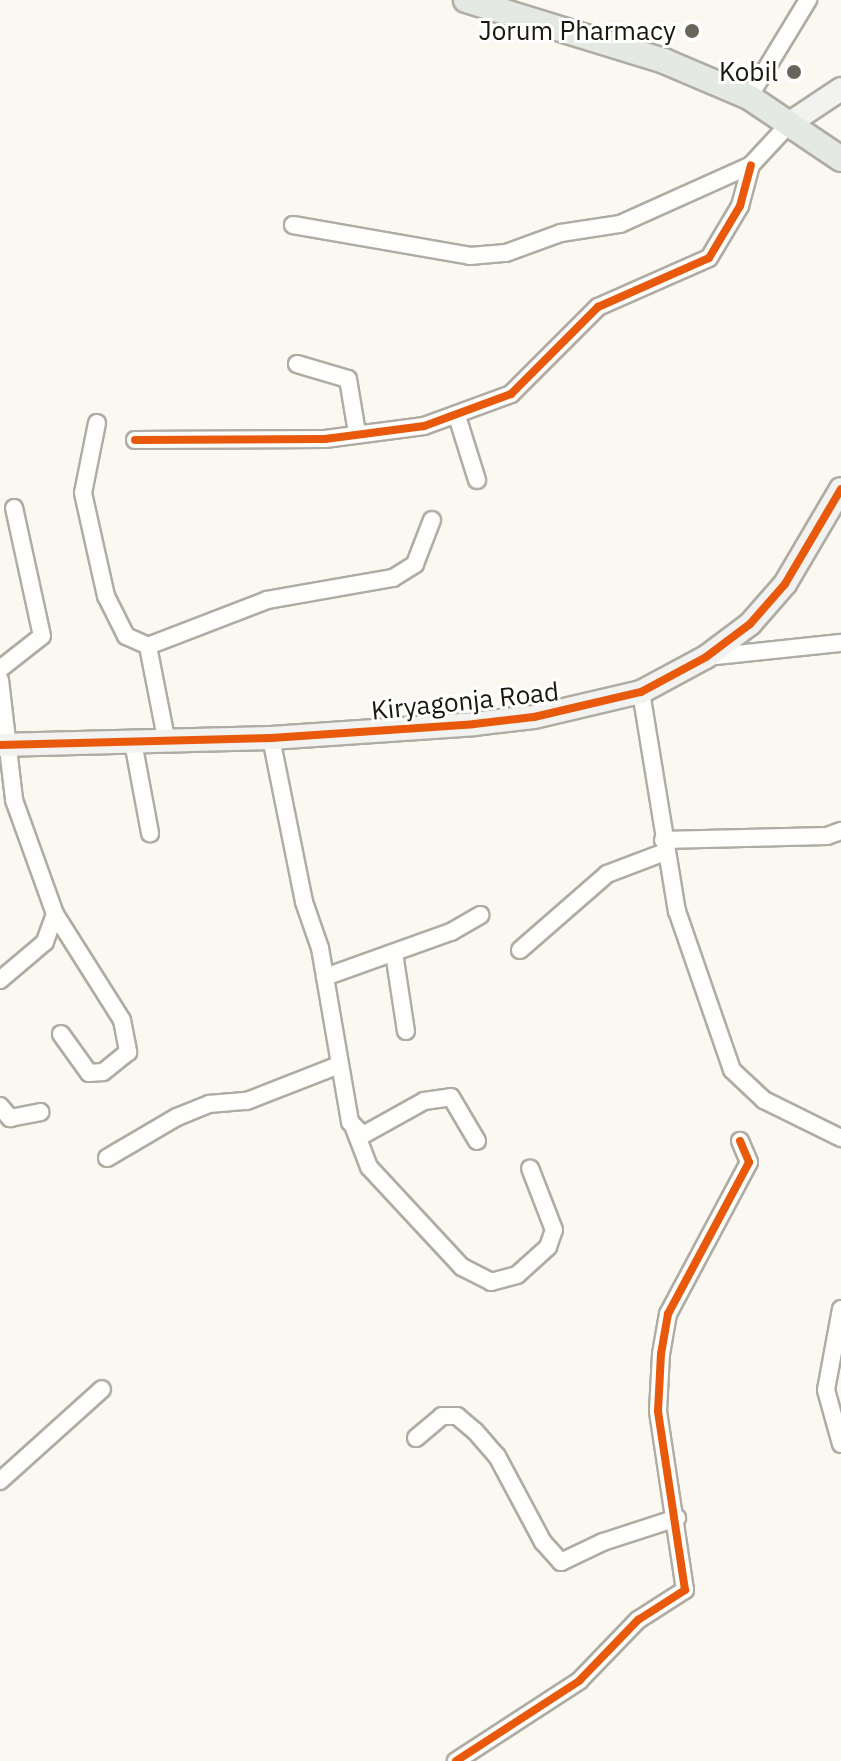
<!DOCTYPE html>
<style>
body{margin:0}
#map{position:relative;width:841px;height:1761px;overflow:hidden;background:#faf8f1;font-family:"IBM Plex Sans",sans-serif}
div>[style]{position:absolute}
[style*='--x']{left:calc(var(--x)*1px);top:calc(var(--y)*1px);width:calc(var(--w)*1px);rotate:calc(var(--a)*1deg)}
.roads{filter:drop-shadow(2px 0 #afaca3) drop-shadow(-2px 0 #afaca3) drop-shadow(0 2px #afaca3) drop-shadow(0 -2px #afaca3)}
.street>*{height:16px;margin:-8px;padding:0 8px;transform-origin:8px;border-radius:8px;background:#fefefd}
.secondary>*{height:22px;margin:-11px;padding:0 11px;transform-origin:11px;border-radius:11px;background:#f2f3f0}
.primary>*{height:24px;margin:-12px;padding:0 12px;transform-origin:12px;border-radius:12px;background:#e4e9e3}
.cycleway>*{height:8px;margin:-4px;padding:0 4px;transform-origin:4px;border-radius:4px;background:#e8590c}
.dots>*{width:22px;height:22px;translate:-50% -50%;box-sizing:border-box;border:4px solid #fff;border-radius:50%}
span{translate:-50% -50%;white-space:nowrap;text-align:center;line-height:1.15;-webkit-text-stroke:6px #fff;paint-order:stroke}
.poi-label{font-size:26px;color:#1a170b}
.right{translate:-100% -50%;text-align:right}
.street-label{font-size:26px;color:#1a170b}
</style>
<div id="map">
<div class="roads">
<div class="street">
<i style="--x:749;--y:97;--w:114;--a:-58.7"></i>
<i style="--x:293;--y:225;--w:180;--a:9.9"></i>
<i style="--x:470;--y:256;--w:36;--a:-5"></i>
<i style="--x:506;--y:253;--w:59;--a:-20"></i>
<i style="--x:561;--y:233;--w:60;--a:-8.7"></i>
<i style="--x:620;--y:224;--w:144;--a:-24.2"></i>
<i style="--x:751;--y:165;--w:57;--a:-47.1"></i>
<i style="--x:297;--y:364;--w:53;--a:16.4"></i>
<i style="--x:348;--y:379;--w:55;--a:80.5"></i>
<i style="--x:457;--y:416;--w:67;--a:72.6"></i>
<i style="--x:97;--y:423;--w:71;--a:101.3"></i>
<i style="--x:83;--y:493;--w:106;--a:77.4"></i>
<i style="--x:106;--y:596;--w:45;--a:63.4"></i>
<i style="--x:126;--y:636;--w:24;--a:24"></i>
<i style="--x:135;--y:440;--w:190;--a:-0.3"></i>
<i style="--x:325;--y:439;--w:100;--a:-7.5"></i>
<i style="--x:424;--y:426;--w:93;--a:-20.2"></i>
<i style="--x:511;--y:394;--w:123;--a:-45"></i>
<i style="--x:598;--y:307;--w:121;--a:-23.8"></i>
<i style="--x:709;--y:258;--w:61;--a:-59.2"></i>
<i style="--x:740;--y:206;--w:42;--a:-75"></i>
<i style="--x:707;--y:657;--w:135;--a:-6"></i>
<i style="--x:0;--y:669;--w:53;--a:-38.2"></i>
<i style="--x:42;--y:636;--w:131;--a:-102.3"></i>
<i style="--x:0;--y:680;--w:121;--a:83.3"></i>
<i style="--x:14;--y:800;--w:121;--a:70.2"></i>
<i style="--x:55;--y:914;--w:30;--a:110"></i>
<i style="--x:45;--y:942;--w:59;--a:139.8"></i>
<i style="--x:641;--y:692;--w:222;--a:80.7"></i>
<i style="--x:677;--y:911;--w:168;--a:70.9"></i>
<i style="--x:732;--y:1070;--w:44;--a:43.2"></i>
<i style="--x:764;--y:1100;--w:86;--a:26.3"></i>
<i style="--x:166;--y:738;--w:94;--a:-101.1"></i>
<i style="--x:148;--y:646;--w:128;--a:-21.1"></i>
<i style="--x:267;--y:600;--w:128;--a:-9.9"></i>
<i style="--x:393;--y:578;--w:26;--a:-32"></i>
<i style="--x:415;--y:564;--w:47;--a:-68.9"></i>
<i style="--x:271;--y:738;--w:167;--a:78.6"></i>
<i style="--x:304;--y:902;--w:49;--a:70.8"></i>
<i style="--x:320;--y:948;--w:177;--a:80.2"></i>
<i style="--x:350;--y:1122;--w:18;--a:45"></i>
<i style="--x:363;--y:1135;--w:70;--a:-29.1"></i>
<i style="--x:424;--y:1101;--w:27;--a:-8"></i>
<i style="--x:451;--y:1097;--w:51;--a:59.4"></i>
<i style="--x:133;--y:742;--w:93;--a:79.4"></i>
<i style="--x:663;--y:840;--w:164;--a:-1.4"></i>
<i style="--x:827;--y:836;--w:15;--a:-20"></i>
<i style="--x:55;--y:914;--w:125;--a:57.7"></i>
<i style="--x:122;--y:1020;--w:33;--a:79"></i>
<i style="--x:128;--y:1052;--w:32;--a:141"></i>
<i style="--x:103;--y:1072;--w:14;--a:176"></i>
<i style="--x:89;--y:1073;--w:48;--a:-125.7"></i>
<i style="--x:520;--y:950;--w:116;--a:-41.1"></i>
<i style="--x:607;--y:874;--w:62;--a:-20.8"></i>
<i style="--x:394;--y:953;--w:79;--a:81.3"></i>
<i style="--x:325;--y:977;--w:134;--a:-19.7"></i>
<i style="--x:451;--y:932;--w:34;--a:-30"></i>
<i style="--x:0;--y:1106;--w:16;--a:50"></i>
<i style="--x:10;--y:1118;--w:31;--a:-11"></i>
<i style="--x:354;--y:1128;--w:42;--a:69"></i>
<i style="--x:369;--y:1167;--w:137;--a:47.1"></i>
<i style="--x:462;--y:1267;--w:33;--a:27"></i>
<i style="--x:491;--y:1282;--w:27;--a:-15"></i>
<i style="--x:517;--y:1275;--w:42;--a:-42.1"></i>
<i style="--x:548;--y:1247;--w:18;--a:-71"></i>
<i style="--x:554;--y:1230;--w:66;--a:-111.2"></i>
<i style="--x:107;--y:1158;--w:81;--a:-30.4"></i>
<i style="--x:177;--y:1117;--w:35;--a:-22"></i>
<i style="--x:209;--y:1104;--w:38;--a:-5"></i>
<i style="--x:247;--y:1101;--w:99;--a:-21.4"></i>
<i style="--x:841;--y:1309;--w:82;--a:100.5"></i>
<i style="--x:826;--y:1390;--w:56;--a:74.5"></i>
<i style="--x:416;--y:1438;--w:34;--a:-40"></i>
<i style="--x:442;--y:1416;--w:15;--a:0"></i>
<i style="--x:457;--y:1416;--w:23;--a:40"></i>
<i style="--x:475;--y:1431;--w:33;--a:49"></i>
<i style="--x:497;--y:1456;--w:98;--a:61.9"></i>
<i style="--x:543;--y:1542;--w:27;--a:48"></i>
<i style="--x:561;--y:1562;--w:47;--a:-25.5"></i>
<i style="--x:603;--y:1542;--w:78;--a:-18"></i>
<i style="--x:0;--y:1481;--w:137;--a:-42"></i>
<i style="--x:456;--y:1761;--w:147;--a:-33"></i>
<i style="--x:579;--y:1681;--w:85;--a:-46"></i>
<i style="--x:638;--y:1620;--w:56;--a:-32.6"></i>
<i style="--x:685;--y:1590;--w:181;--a:-98.6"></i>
<i style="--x:658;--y:1411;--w:57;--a:-87"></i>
<i style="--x:661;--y:1354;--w:41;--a:-80.1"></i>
<i style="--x:668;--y:1314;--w:172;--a:-61.9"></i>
<i style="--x:749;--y:1162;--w:23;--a:-113"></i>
</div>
<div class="secondary">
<i style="--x:790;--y:123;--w:61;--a:-33.7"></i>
<i style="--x:0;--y:745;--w:271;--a:-1.5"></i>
<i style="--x:271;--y:738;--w:203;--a:-3.9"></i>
<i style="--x:474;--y:724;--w:60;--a:-6.7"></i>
<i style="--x:534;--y:717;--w:110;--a:-13.2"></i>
<i style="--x:641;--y:692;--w:74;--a:-28.3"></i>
<i style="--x:706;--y:657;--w:55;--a:-36.9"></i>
<i style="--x:750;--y:624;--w:53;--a:-48.8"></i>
<i style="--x:785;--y:584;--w:110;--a:-59.5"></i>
</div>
<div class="primary">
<i style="--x:466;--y:0;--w:207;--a:17.1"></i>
<i style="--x:664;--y:61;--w:92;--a:23"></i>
<i style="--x:749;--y:97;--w:111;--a:34"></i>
</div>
</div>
<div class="cycleway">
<i style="--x:135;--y:440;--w:190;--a:-0.3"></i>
<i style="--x:325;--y:439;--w:100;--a:-7.5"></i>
<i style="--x:424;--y:426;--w:93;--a:-20.2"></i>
<i style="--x:511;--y:394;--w:123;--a:-45"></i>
<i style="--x:598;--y:307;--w:121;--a:-23.8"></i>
<i style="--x:709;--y:258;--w:61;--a:-59.2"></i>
<i style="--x:740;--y:206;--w:42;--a:-75"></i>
<i style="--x:0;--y:745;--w:271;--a:-1.5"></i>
<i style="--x:271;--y:738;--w:203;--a:-3.9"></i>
<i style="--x:474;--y:724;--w:60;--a:-6.7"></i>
<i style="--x:534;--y:717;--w:110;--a:-13.2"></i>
<i style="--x:641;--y:692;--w:74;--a:-28.3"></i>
<i style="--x:706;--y:657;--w:55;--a:-36.9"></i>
<i style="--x:750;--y:624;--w:53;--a:-48.8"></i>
<i style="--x:785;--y:584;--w:110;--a:-59.5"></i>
<i style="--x:456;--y:1761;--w:147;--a:-33"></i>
<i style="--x:579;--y:1681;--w:85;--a:-46"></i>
<i style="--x:638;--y:1620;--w:56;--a:-32.6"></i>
<i style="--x:685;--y:1590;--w:181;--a:-98.6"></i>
<i style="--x:658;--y:1411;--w:57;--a:-87"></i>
<i style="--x:661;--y:1354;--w:41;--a:-80.1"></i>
<i style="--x:668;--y:1314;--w:172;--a:-61.9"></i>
<i style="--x:749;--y:1162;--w:23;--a:-113"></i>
</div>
<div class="dots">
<i style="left:692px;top:31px;background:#68665c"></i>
<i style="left:794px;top:72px;background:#68665c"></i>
</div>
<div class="poi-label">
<span class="right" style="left:676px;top:31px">Jorum Pharmacy</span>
<span class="right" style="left:778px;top:72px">Kobil</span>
</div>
<div class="street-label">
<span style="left:465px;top:701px;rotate:-6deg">Kiryagonja Road</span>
</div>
</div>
